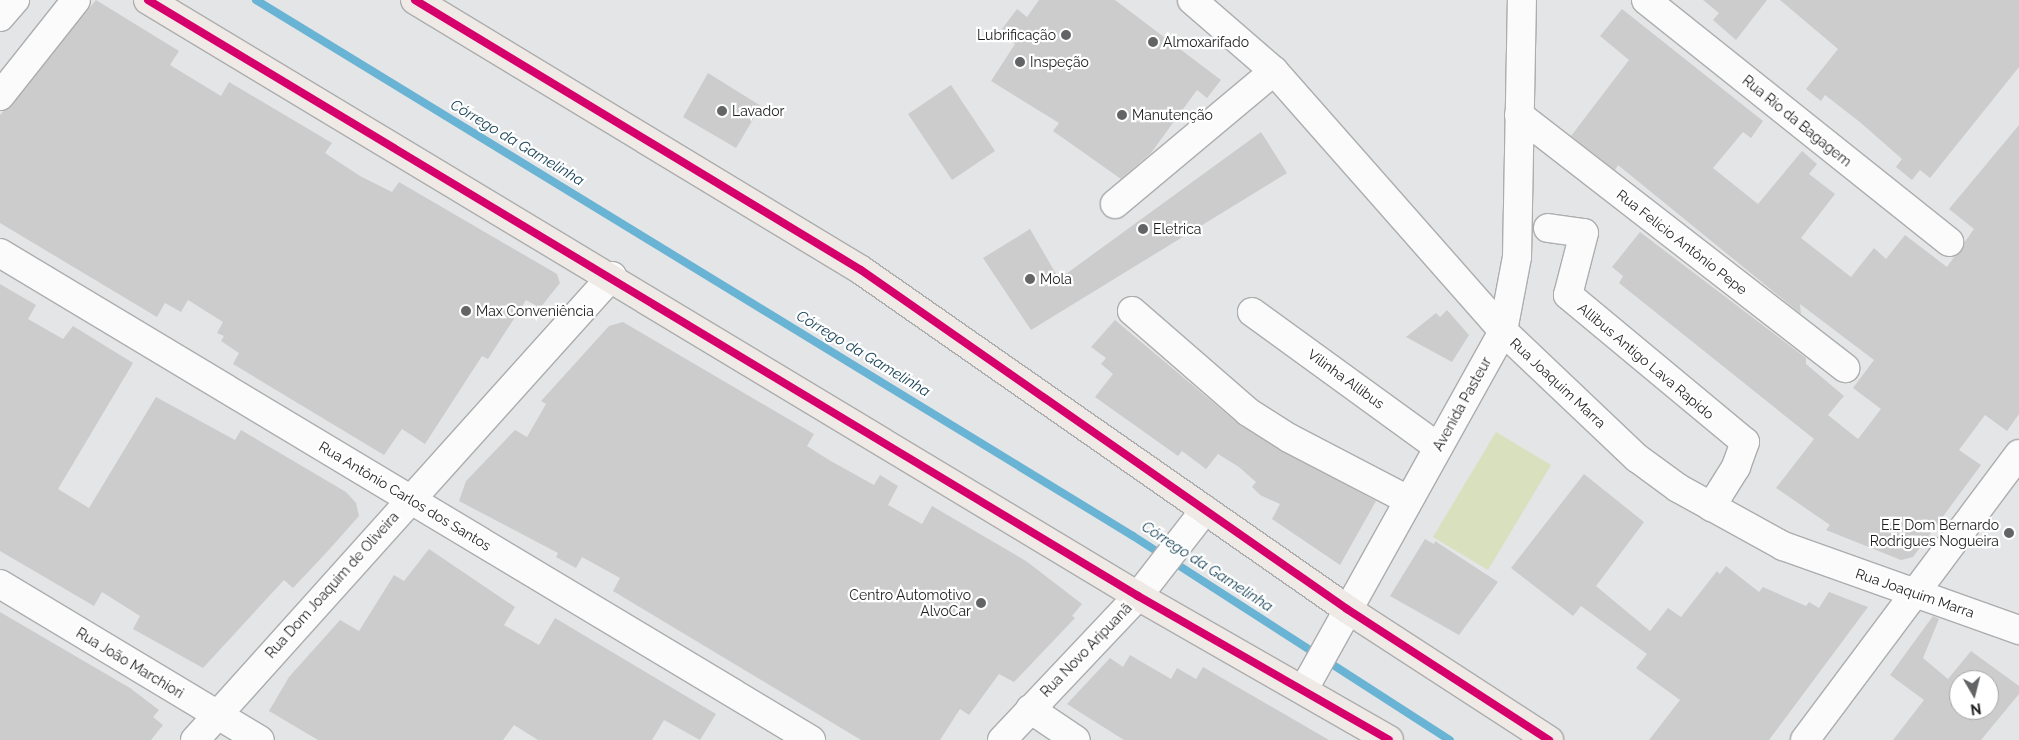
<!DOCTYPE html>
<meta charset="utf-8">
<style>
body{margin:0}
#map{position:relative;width:2019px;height:740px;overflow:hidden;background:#e4e5e6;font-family:Raleway,sans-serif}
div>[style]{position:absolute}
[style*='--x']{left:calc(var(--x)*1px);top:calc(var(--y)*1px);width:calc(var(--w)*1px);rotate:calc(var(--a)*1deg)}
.green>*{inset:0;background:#d8e0be}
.stream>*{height:8px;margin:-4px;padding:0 4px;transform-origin:4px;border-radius:4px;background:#69b3d4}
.building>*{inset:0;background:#cccccd}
.roads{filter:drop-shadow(1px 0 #acadae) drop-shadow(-1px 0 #acadae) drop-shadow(0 1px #acadae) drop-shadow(0 -1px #acadae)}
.minor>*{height:28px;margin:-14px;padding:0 14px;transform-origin:14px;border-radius:14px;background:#fbfbfb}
.major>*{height:28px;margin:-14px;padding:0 14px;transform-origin:14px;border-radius:14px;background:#efeae6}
.cycleway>*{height:8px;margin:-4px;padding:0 4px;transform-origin:4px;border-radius:4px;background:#d6006c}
.dots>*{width:14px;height:14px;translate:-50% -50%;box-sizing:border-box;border:2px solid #fff;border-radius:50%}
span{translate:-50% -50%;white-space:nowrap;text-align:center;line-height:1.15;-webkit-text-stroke:4.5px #fff;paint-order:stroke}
.poi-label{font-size:14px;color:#1d1e1f}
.right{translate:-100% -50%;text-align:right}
.left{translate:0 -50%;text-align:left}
.street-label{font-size:14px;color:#1d1e1f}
.water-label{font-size:15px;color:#1b465a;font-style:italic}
.north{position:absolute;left:1949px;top:670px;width:50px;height:50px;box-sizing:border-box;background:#fff;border:1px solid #a5a5a5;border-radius:50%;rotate:172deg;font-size:14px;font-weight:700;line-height:20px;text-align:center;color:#1d1e1f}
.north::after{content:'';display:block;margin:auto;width:18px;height:22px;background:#636465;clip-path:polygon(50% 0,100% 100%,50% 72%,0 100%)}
</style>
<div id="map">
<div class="green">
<i style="clip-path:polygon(1496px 432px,1551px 465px,1488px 570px,1433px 537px)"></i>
</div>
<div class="stream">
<i style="--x:256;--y:0;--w:1028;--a:31.43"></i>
<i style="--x:1133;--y:536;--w:377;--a:32.8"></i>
</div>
<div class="building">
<i style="clip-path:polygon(96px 0,179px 51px,170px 65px,221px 96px,229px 82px,332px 143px,325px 153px,360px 176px,392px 192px,399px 182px,557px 274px,560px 283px,540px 308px,526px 300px,488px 359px,482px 356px,425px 444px,402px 429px,384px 455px,233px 364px,239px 353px,221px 341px,224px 336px,217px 333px,223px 322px,188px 300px,181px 312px,165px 303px,157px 317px,0 223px,0 115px)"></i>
<i style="clip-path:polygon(1039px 0,1115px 0,1221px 80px,1207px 98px,1197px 90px,1151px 153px,1121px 179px,1053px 131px,1059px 123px,991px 81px,1015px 44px,999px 33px,1017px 9px,1027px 17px)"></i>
<i style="clip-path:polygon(1703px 0,1767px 0,1736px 40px,1713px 20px,1719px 13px)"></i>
<i style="clip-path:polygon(1780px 0,2019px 0,2019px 67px,1930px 178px,1920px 170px,1912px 180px,1896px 167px,1902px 159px,1861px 123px,1825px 95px,1821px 101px,1806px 89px,1838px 49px)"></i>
<i style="clip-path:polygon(1622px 9px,1763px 121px,1751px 138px,1743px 132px,1713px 168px,1758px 204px,1802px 151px,1817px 164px,1809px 174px,1835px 194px,1801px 238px,1851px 277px,1874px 248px,1886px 259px,1905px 235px,1947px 267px,1974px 229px,1949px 209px,2019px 125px,2019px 414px,2007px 431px,1985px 415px,1959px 450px,1981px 465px,1913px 557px,1901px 560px,1826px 530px,1830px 525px,1776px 488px,1814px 439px,1619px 283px,1623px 276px,1612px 267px,1640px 232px,1806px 358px,1806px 364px,1844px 396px,1828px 415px,1858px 439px,1881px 409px,1853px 388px,1874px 360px,1800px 304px,1801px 314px,1618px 165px,1615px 170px,1571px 136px,1629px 60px,1600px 36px)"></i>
<i style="clip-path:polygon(708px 73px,761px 106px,736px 148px,683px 117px)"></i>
<i style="clip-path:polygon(951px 85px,995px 151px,952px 180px,908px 114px)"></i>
<i style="clip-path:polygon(1261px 132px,1287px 173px,1031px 330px,983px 258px,1030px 229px,1059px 279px)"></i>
<i style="clip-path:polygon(0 284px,36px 305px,28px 319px,63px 339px,73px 326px,133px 363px,58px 489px,89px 508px,156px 397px,235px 440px,241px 430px,346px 492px,356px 503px,359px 516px,326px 553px,293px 588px,284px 580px,203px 668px,133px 629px,140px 616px,102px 592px,94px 606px,0 551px)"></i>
<i style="clip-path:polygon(1447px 310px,1469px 335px,1452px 362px,1406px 337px,1436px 313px,1440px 317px)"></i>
<i style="clip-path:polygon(1115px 320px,1240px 425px,1376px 501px,1340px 565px,1272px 519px,1280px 504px,1260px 495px,1252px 487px,1256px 482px,1239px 467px,1218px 454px,1206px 469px,1182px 451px,1178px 456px,1095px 397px,1113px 374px,1101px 364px,1106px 358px,1091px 347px)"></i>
<i style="clip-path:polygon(623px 322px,814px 434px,807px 446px,829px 460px,874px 485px,880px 475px,898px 486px,888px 505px,922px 524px,932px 506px,1026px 561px,1082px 604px,1072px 616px,1075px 618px,1014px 682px,999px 674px,969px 715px,960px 709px,940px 740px,861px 740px,613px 591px,620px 578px,582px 557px,576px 568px,556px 557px,558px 553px,459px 501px,466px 481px,515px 430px,527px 437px,546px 404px,541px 401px,609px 326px)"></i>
<i style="clip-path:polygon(1584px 474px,1644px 522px,1596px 586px,1650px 631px,1668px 608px,1681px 617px,1717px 571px,1720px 574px,1726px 566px,1759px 592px,1763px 587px,1806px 606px,1809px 602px,1819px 608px,1829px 592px,1868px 607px,1769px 740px,1649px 740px,1680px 700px,1636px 668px,1647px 654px,1581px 606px,1573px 616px,1511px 568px)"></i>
<i style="clip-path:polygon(1425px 539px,1434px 544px,1435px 541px,1498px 582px,1459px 635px,1390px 596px)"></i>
<i style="clip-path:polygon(429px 549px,515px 607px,504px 625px,539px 645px,555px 618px,716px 714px,700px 740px,664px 720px,652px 740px,538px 740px,514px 725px,503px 740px,318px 740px,269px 711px,289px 677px,340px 620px,359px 631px,394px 575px,404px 581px)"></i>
<i style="clip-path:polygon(0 612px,130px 688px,159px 710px,153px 717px,163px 725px,151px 740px,0 740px)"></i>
<i style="clip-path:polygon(evenodd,1933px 616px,1939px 619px,1923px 658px,1948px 679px,1971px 651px,2019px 686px,2019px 694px,1981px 740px,1893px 740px,1924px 700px,1890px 675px,1933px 616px,1959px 680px,1989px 680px,1989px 710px,1959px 710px,1959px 680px)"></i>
<i style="clip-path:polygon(1130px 655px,1171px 679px,1177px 668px,1196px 679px,1203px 667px,1329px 740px,1124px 740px,1067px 704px,1110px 658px,1123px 667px)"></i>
</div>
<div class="roads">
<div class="minor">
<i style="--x:1192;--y:0;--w:108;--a:40.9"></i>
<i style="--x:1274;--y:71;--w:346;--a:48.6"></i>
<i style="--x:1503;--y:331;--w:185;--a:43.5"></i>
<i style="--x:1637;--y:458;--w:51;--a:36.2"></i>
<i style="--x:1678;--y:488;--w:120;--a:28.9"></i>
<i style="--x:1783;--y:546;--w:251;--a:19.6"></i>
<i style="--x:1646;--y:0;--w:388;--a:38.6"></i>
<i style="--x:0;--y:17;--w:23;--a:-49"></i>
<i style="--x:0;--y:96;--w:122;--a:-51.6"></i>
<i style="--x:1519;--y:115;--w:413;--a:37.8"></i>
<i style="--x:1115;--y:204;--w:207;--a:-39.9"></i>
<i style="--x:1548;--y:228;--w:36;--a:8"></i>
<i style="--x:1584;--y:233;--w:64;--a:104.5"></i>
<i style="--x:1568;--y:295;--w:230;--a:39.7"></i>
<i style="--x:1745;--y:442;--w:27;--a:110"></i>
<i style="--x:1736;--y:467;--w:47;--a:122"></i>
<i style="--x:0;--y:253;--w:946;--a:30.98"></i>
<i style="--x:1132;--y:311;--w:154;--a:41"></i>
<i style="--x:1248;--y:412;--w:49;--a:32.4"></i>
<i style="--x:1289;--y:438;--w:134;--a:27.5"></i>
<i style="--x:1252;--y:312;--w:230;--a:36"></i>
<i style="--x:0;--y:584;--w:303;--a:31"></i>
<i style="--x:1304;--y:689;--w:410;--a:-60.9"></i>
<i style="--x:1503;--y:331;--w:75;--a:-79.3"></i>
<i style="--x:1517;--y:257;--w:257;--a:-88.9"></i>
<i style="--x:1030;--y:709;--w:55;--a:34"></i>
<i style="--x:195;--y:740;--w:624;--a:-48.05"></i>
<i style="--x:1002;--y:740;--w:198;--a:-46.6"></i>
<i style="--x:1138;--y:596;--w:109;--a:-52.1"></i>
<i style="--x:1805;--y:740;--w:357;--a:-53.2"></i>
</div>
<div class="major">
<i style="--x:148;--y:0;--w:1156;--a:31.05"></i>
<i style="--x:1138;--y:596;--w:289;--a:29.8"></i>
<i style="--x:415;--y:0;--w:521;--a:31.19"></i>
<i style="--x:861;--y:270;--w:593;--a:34.9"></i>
<i style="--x:1347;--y:609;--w:241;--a:33"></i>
</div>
</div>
<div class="cycleway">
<i style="--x:148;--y:0;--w:1156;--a:31.05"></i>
<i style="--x:1138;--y:596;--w:289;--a:29.8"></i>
<i style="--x:415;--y:0;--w:521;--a:31.19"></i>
<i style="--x:861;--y:270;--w:593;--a:34.9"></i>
<i style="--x:1347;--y:609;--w:241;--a:33"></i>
</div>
<div class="dots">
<i style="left:1066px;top:35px;background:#636465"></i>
<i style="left:1153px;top:42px;background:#636465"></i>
<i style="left:1020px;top:62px;background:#636465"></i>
<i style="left:722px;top:111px;background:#636465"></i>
<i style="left:1122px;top:115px;background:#636465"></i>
<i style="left:1143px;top:229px;background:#636465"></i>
<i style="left:1030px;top:279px;background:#636465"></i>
<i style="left:466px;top:311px;background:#636465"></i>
<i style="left:2009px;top:533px;background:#636465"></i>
<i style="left:981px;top:603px;background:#636465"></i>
</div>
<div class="poi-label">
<span class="right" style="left:1056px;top:35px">Lubrificação</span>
<span class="left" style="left:1163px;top:42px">Almoxarifado</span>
<span class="left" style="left:1030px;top:62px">Inspeção</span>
<span class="left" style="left:732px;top:111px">Lavador</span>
<span class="left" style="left:1132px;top:115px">Manutenção</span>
<span class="left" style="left:1153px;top:229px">Eletrica</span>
<span class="left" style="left:1040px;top:279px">Mola</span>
<span class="left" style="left:476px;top:311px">Max Conveniência</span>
<span class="right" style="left:1999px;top:533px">E.E Dom Bernardo<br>Rodrigues Nogueira</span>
<span class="right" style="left:971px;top:603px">Centro Automotivo<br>AlvoCar</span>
</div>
<div class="street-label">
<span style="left:1797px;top:121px;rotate:39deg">Rua Rio da Bagagem</span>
<span style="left:1682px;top:242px;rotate:38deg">Rua Felício Antônio Pepe</span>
<span style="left:1646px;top:361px;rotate:40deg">Allibus Antigo Lava Rapido</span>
<span style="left:1346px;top:379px;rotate:36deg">Vilinha Allibus</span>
<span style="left:1558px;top:383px;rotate:43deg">Rua Joaquim Marra</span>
<span style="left:1462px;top:404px;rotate:-61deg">Avenida Pasteur</span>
<span style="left:405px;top:496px;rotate:31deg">Rua Antônio Carlos dos Santos</span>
<span style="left:332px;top:585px;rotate:-48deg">Rua Dom Joaquim de Oliveira</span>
<span style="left:1915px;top:593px;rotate:19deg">Rua Joaquim Marra</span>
<span style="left:1086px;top:650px;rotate:-46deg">Rua Novo Aripuanã</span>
<span style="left:130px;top:663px;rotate:31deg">Rua João Marchiori</span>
</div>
<div class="water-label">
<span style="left:517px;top:143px;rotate:31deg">Córrego da Gamelinha</span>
<span style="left:863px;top:354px;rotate:31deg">Córrego da Gamelinha</span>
<span style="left:1207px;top:567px;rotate:33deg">Córrego da Gamelinha</span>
</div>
<div class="north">N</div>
</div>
